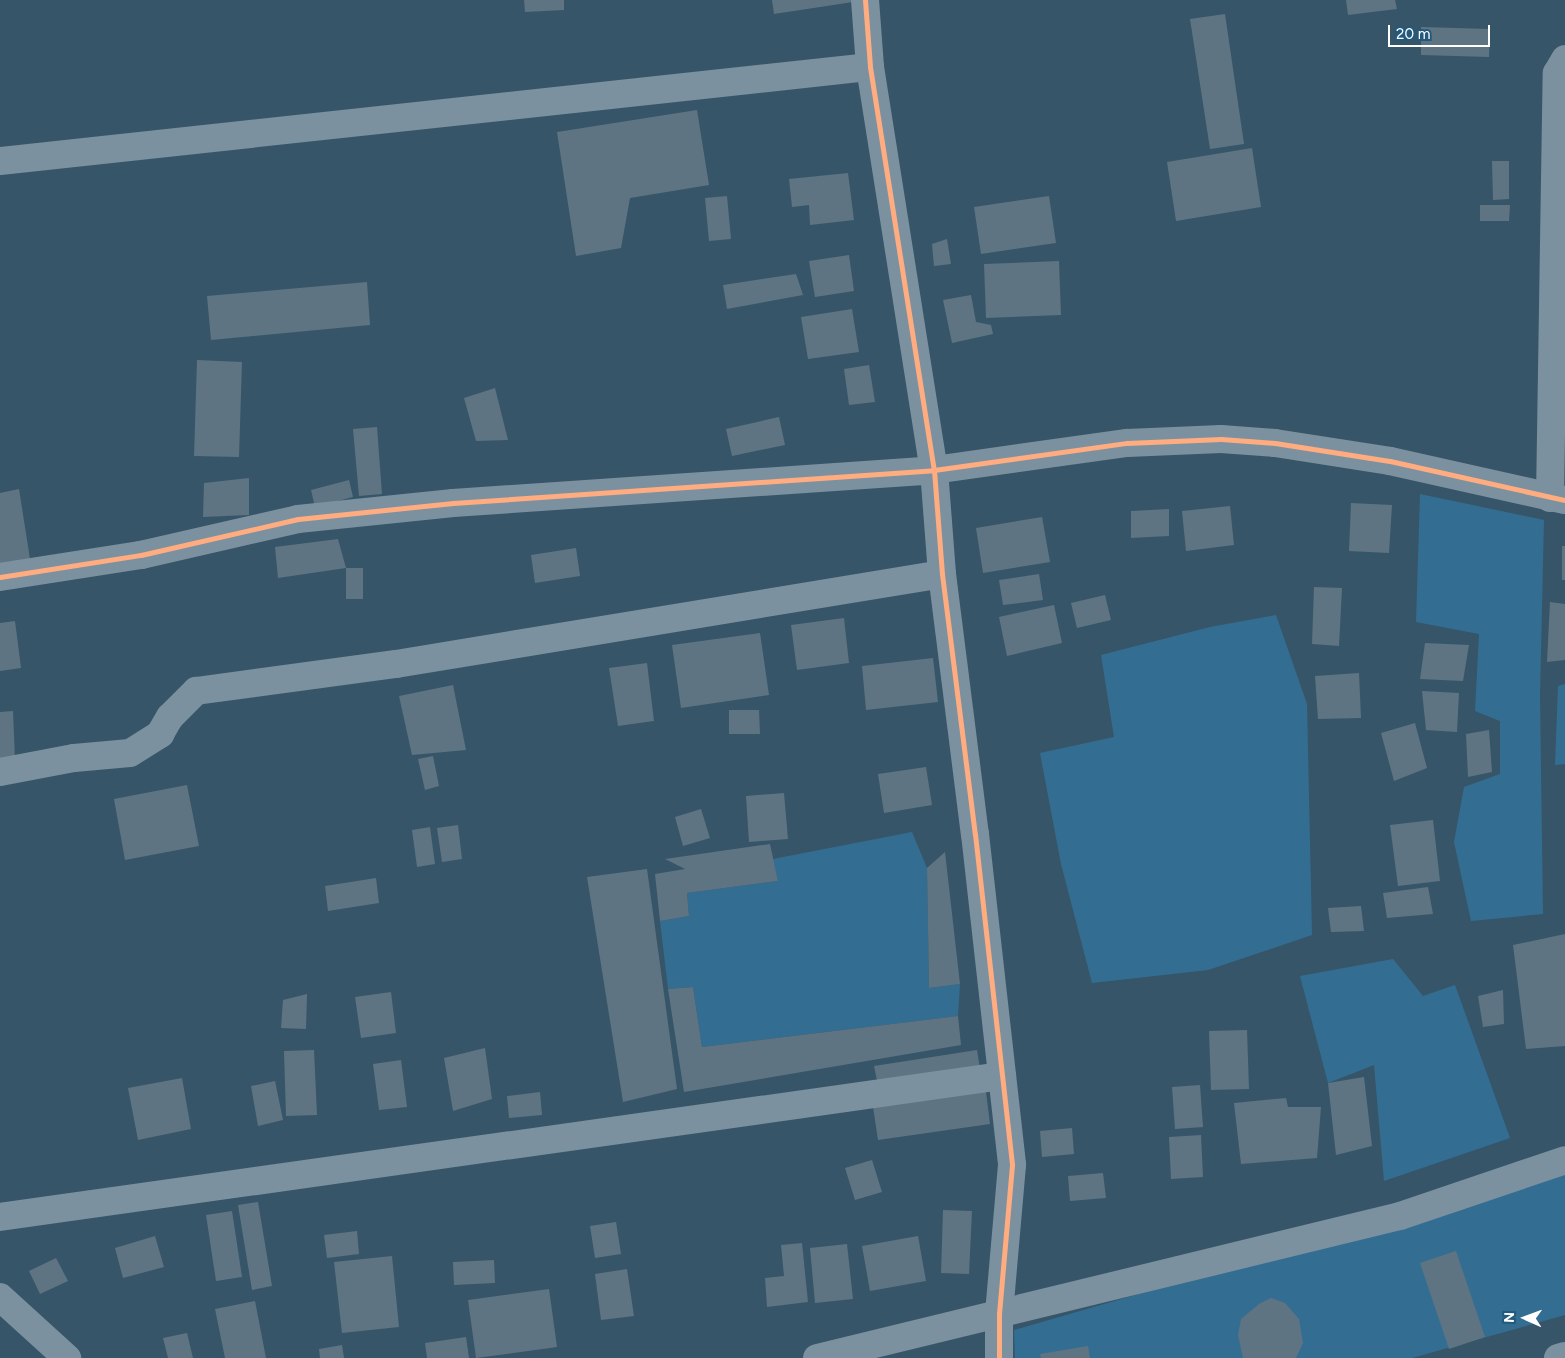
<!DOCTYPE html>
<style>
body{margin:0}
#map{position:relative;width:1565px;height:1358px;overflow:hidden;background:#375568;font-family:Figtree,sans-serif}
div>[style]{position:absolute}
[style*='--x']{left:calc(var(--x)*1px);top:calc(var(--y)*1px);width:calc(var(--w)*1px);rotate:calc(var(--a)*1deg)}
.green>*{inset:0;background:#336e92}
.building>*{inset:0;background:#5e7482}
.minor>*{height:28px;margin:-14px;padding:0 14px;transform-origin:14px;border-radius:14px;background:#7c919f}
.cycleway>*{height:5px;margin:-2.5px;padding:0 2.5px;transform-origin:2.5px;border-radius:2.5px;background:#ffac80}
span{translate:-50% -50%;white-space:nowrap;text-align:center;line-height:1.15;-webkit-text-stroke:4px #22597d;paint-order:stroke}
.north{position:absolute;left:1500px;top:1293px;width:50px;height:50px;-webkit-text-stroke:4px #22597d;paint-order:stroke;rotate:272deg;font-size:14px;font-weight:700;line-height:20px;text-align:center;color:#fff}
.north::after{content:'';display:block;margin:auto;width:18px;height:22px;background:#fff;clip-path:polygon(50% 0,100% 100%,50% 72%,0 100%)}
.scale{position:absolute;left:1388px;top:25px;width:102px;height:22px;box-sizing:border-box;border:2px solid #fff;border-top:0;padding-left:6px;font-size:15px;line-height:18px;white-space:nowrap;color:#fff;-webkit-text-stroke:4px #22597d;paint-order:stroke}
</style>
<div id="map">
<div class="green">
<i style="clip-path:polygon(1420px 494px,1544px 520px,1540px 695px,1543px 914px,1471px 921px,1454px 842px,1464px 787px,1500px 774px,1500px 721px,1475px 711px,1479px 634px,1416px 622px)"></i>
<i style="clip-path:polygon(1276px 615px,1307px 704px,1312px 935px,1208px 970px,1092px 983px,1061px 864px,1040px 753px,1114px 737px,1101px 655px,1210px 627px)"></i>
<i style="clip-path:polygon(1565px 684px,1565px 764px,1555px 765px,1558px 686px)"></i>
<i style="clip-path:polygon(912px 832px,927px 868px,929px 988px,960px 984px,958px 1016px,702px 1047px,693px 987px,668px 989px,660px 921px,689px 916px,687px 893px,778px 881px,773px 859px)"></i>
<i style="clip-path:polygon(1393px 959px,1423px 996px,1455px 985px,1510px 1138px,1384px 1181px,1374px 1065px,1328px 1083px,1300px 976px)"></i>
<i style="clip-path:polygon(1565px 1171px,1565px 1315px,1412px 1358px,1015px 1358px,1014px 1330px)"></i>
</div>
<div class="building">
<i style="clip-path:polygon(524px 0,564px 0,564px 10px,525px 12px)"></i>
<i style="clip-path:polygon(772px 0,852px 0,853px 2px,774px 14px)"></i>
<i style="clip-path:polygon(1346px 0,1395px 0,1397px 9px,1348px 15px)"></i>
<i style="clip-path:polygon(1225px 14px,1244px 144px,1210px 149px,1190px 19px)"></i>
<i style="clip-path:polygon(1421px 27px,1490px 29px,1489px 57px,1421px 55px)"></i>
<i style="clip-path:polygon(697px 110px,709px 185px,630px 198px,621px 248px,576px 256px,557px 132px)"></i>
<i style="clip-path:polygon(1252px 148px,1261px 207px,1176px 221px,1167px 162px)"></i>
<i style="clip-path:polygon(1492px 161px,1509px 161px,1509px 199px,1493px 200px)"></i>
<i style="clip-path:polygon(848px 173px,854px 220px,810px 225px,809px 205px,792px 207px,789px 179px)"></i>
<i style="clip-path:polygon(727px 196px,731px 239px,709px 241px,705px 198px)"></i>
<i style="clip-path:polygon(1049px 196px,1056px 243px,981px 254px,974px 207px)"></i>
<i style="clip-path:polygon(1480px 205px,1510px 205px,1509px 221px,1480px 221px)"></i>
<i style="clip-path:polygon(947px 239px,951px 264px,934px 266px,932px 244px)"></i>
<i style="clip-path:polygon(849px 255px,854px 291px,815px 297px,809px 261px)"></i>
<i style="clip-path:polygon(1059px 261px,1061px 315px,986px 318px,984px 264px)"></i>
<i style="clip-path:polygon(796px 274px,803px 295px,727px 309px,723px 285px)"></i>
<i style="clip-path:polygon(367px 282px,370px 325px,211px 340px,207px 296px)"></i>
<i style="clip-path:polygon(971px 295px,976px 322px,991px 325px,993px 334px,952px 343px,943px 300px)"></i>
<i style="clip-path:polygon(852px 309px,859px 352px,808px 359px,801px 317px)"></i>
<i style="clip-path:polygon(197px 360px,242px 362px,239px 457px,194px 456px)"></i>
<i style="clip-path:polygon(869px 365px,875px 402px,849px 405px,844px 369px)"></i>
<i style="clip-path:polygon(495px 388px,508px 440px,476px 441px,464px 398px)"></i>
<i style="clip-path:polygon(779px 417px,785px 445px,732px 456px,726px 429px)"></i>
<i style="clip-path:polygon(377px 427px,382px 494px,359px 496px,353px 429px)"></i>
<i style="clip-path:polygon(249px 478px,249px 515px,203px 517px,204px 483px)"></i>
<i style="clip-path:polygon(349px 480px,353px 497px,315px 507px,311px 490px)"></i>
<i style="clip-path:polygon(19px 489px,30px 559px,0 564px,0 493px)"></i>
<i style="clip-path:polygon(1351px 503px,1392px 505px,1389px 553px,1349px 551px)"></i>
<i style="clip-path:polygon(1230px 506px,1234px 545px,1186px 551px,1182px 511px)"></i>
<i style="clip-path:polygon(1169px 509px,1169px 536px,1131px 538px,1131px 511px)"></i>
<i style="clip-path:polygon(1042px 517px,1050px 562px,983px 573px,976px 528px)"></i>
<i style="clip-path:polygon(338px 539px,346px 568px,278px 578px,275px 547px)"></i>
<i style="clip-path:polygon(1562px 546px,1565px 546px,1565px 580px,1562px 580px)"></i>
<i style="clip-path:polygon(576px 548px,580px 576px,535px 583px,531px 555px)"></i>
<i style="clip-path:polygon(346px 568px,363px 568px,363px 599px,346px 599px)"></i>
<i style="clip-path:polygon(1039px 574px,1043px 600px,1003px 605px,999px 580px)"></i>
<i style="clip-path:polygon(1314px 587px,1342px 588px,1339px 646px,1312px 644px)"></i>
<i style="clip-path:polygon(1105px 595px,1111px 620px,1077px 628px,1071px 603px)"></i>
<i style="clip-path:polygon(1550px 602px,1565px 604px,1565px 660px,1547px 662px)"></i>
<i style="clip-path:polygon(1054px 605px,1062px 643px,1007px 656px,999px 617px)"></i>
<i style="clip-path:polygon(844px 618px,849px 663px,797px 670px,791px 625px)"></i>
<i style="clip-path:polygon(15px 621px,21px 668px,0 671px,0 623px)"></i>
<i style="clip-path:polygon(760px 633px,769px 695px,681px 708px,672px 645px)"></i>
<i style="clip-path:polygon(1425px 643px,1469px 645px,1463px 681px,1420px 679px)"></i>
<i style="clip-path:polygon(933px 658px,938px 702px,866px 710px,862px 666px)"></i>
<i style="clip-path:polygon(647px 663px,654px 721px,618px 726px,609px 668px)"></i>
<i style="clip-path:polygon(1359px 673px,1361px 718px,1318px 719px,1315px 676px)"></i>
<i style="clip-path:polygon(453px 685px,466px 750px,412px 755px,399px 696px)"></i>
<i style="clip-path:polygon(1422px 691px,1459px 693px,1457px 732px,1426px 730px)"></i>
<i style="clip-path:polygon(729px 710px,759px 710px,760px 734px,729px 734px)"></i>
<i style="clip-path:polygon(13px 711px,15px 760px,0 761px,0 712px)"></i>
<i style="clip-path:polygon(1415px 723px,1427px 768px,1394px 781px,1381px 733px)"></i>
<i style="clip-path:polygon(1489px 730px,1492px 772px,1468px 777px,1466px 734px)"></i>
<i style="clip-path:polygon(433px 756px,439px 786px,425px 790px,418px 759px)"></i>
<i style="clip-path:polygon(926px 767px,932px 805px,884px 813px,878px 774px)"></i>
<i style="clip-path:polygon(187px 785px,199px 846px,125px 860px,114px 799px)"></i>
<i style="clip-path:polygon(784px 793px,788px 839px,749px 842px,746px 796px)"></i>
<i style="clip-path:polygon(701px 809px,710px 838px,683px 846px,675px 817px)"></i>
<i style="clip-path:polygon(1433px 820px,1440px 881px,1398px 886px,1390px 825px)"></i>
<i style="clip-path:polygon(458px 825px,462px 859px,442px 862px,437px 828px)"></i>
<i style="clip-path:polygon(430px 827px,435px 864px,417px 867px,412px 830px)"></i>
<i style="clip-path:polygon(770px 844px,778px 881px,687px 893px,689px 916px,660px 921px,655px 874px,685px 869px,665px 859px)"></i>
<i style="clip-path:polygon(945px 852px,960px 984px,929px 988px,927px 868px)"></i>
<i style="clip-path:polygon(647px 869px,677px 1089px,623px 1102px,587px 877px)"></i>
<i style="clip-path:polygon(376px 878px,379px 903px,328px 911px,325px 886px)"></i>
<i style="clip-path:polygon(1428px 887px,1433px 914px,1387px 918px,1383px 893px)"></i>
<i style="clip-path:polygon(1361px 906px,1364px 931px,1331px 932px,1328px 908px)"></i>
<i style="clip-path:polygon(1565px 934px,1565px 1046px,1526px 1049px,1513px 945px)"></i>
<i style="clip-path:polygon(693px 987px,702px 1047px,958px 1016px,961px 1045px,684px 1092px,668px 989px)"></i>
<i style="clip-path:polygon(1503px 990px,1504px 1024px,1483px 1027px,1478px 996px)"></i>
<i style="clip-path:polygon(391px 992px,396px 1033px,361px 1038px,355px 997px)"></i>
<i style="clip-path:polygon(307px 994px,306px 1029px,281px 1028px,283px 1000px)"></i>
<i style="clip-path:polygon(1247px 1030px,1249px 1089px,1211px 1090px,1209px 1031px)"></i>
<i style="clip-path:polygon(485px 1048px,492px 1099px,453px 1111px,444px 1058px)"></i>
<i style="clip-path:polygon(314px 1050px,317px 1115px,286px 1116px,284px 1051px)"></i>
<i style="clip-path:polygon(977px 1050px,980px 1069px,878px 1085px,874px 1066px)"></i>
<i style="clip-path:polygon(401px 1060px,407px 1107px,379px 1110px,373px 1064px)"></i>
<i style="clip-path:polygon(1364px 1077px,1372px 1146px,1336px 1155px,1328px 1083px)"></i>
<i style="clip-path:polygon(182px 1078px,191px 1129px,138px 1140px,128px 1088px)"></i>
<i style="clip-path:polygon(275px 1081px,283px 1120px,258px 1126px,251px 1086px)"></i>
<i style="clip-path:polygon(985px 1084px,990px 1124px,878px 1140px,872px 1100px)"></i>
<i style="clip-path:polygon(1200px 1085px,1203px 1127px,1175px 1129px,1172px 1087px)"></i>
<i style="clip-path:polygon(540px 1092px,542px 1115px,509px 1118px,507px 1096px)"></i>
<i style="clip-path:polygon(1286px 1098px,1288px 1107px,1321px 1107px,1317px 1158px,1241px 1164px,1234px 1103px)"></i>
<i style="clip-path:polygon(1072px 1128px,1074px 1154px,1042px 1157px,1040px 1131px)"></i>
<i style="clip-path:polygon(1201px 1135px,1203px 1177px,1171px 1179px,1169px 1137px)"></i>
<i style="clip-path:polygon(872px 1160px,882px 1192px,855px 1200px,845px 1168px)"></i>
<i style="clip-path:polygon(1103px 1173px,1106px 1198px,1070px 1201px,1068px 1176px)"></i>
<i style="clip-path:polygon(258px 1202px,272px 1286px,252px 1290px,238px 1205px)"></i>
<i style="clip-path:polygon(943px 1210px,972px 1211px,969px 1274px,941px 1273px)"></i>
<i style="clip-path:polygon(232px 1211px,242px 1277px,216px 1281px,206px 1215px)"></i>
<i style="clip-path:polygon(616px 1222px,621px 1254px,595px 1258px,590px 1226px)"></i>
<i style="clip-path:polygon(357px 1231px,359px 1254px,327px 1258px,324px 1235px)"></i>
<i style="clip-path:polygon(155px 1236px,164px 1267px,123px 1278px,115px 1248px)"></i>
<i style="clip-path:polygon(918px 1236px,926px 1281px,870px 1291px,862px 1246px)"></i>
<i style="clip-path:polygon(802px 1243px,808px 1302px,767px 1307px,765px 1278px,784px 1276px,781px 1245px)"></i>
<i style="clip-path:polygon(847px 1244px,853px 1299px,815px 1303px,810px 1248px)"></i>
<i style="clip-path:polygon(1456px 1251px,1485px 1337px,1449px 1349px,1420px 1263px)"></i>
<i style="clip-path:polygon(392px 1256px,399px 1327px,342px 1333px,334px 1262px)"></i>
<i style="clip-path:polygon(56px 1258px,68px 1281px,40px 1294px,29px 1271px)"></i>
<i style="clip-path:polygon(494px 1260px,495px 1283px,454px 1285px,453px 1262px)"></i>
<i style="clip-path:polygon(627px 1269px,634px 1316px,601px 1320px,595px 1274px)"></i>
<i style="clip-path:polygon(549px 1289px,557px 1347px,476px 1358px,468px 1300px)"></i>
<i style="clip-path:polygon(1271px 1298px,1285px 1303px,1299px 1319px,1303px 1343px,1296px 1358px,1243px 1358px,1238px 1335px,1241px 1319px,1259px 1304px)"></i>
<i style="clip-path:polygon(255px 1301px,266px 1358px,225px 1358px,215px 1309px)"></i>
<i style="clip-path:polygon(187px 1333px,193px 1358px,168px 1358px,163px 1338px)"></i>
<i style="clip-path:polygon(466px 1337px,469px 1358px,427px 1358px,425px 1343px)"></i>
<i style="clip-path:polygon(342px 1345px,344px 1358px,320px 1358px,319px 1349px)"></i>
<i style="clip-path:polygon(1088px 1346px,1090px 1358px,1041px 1358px,1040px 1354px)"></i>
</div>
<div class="minor">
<i style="--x:865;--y:0;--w:67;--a:85.7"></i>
<i style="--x:870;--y:67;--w:408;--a:81"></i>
<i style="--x:934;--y:470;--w:104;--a:85.6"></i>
<i style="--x:942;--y:574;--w:262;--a:82.8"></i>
<i style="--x:975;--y:834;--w:333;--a:83.6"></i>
<i style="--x:1012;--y:1165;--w:149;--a:95"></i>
<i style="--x:999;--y:1313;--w:45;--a:90"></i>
<i style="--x:0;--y:161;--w:875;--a:-6.17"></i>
<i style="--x:1550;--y:498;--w:425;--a:-89.1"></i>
<i style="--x:1557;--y:73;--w:16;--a:-60"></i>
<i style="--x:0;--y:577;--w:143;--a:-8.9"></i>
<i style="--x:141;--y:555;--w:161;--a:-12.9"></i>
<i style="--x:298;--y:519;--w:156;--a:-5.9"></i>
<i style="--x:453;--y:503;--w:482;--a:-3.9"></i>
<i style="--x:934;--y:470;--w:195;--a:-8"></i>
<i style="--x:1127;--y:443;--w:94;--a:-2.4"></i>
<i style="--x:1221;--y:439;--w:54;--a:4.2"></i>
<i style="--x:1275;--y:443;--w:116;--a:8.9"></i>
<i style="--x:1390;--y:461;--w:179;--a:12.6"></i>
<i style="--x:0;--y:772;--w:75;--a:-10.7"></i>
<i style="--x:74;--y:758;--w:56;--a:-5.1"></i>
<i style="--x:130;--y:753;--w:36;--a:-32"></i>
<i style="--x:160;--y:734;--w:20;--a:-60"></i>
<i style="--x:170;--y:717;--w:37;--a:-45"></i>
<i style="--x:196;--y:691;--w:202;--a:-7.7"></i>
<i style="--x:396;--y:664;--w:553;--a:-9.36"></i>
<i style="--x:0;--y:1217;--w:1012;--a:-8.01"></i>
<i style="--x:0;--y:1297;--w:91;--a:42.3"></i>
<i style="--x:817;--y:1358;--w:600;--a:-13.69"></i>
<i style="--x:1400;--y:1216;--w:174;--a:-18.7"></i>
<i style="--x:1558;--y:1358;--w:7;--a:-16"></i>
</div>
<div class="cycleway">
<i style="--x:865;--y:0;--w:67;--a:85.7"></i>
<i style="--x:870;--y:67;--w:408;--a:81"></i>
<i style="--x:934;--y:470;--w:104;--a:85.6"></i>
<i style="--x:942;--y:574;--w:262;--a:82.8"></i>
<i style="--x:975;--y:834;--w:333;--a:83.6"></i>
<i style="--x:1012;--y:1165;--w:149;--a:95"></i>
<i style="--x:999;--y:1313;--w:45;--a:90"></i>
<i style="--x:0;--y:577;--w:143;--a:-8.9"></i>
<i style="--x:141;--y:555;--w:161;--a:-12.9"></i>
<i style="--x:298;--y:519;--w:156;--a:-5.9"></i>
<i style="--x:453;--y:503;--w:482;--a:-3.9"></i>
<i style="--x:934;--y:470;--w:195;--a:-8"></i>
<i style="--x:1127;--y:443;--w:94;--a:-2.4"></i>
<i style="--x:1221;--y:439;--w:54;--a:4.2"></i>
<i style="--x:1275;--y:443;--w:116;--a:8.9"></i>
<i style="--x:1390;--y:461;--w:179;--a:12.6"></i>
</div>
<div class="north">N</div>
<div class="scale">20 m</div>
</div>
